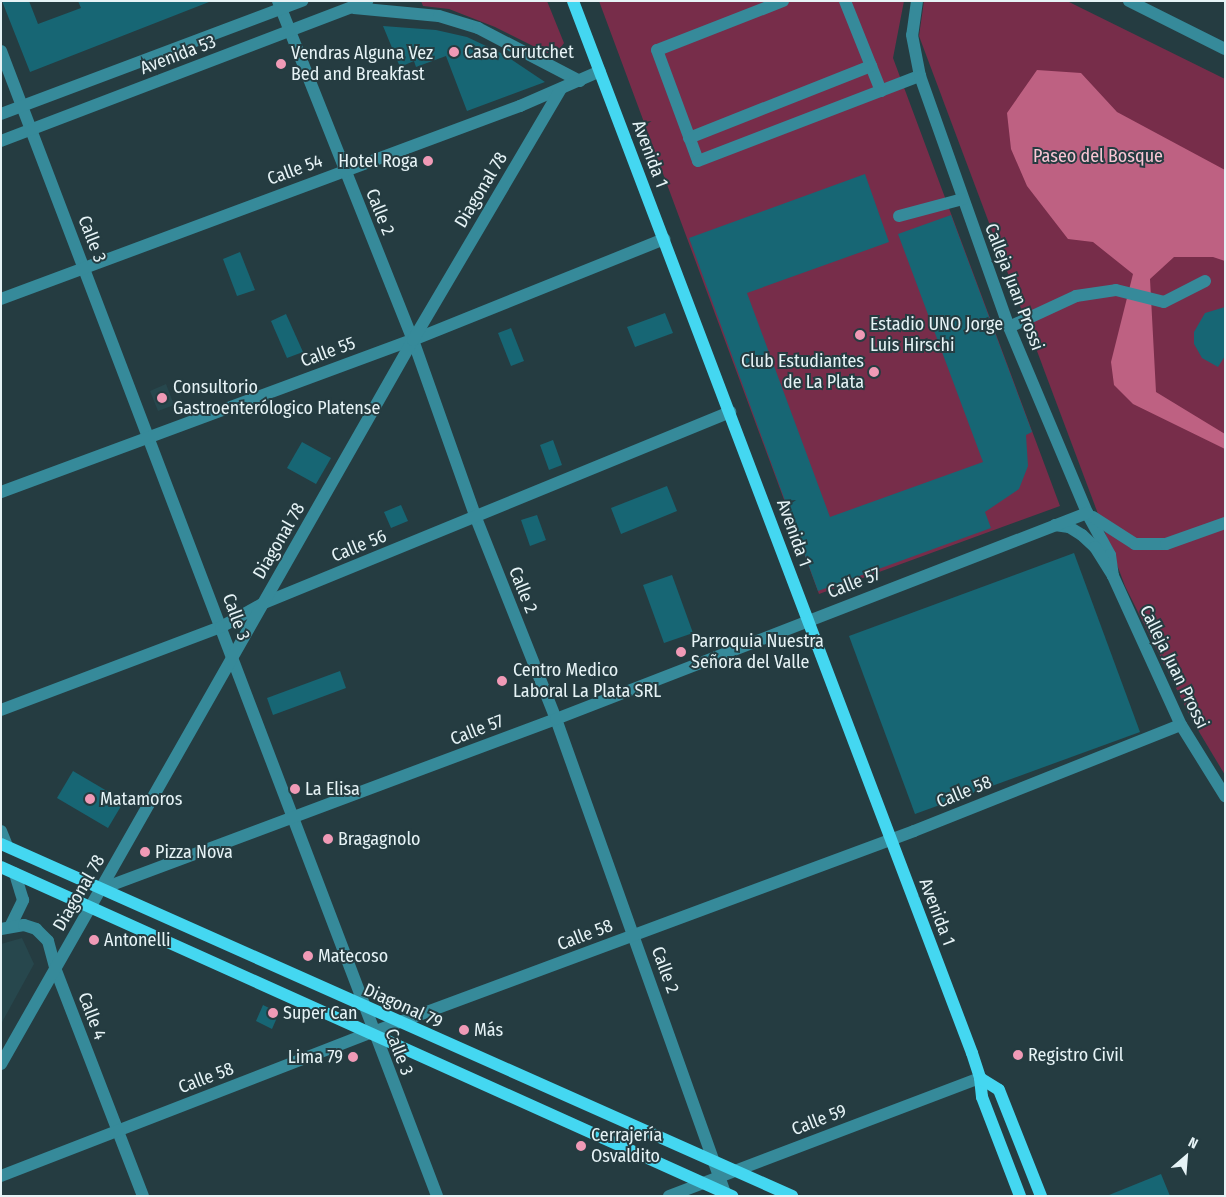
<!DOCTYPE html>
<meta charset="utf-8">
<style>
body{margin:0}
#map{position:relative;width:1226px;height:1197px;overflow:hidden;background:#253c41;font-family:"Fira Sans Condensed",sans-serif}
div>[style]{position:absolute}
[style*='--x']{left:calc(var(--x)*1px);top:calc(var(--y)*1px);width:calc(var(--w)*1px);rotate:calc(var(--a)*1deg)}
.built>*{inset:0;background:#27474d}
.green>*{inset:0;background:#772d4a}
.water>*{inset:0;background:#be6182}
.building>*{inset:0;background:#176674}
.minor>*{height:12px;margin:-6px;padding:0 6px;transform-origin:6px;border-radius:6px;background:#368a9a}
.major>*{height:12px;margin:-6px;padding:0 6px;transform-origin:6px;border-radius:6px;background:#44d7f1}
.dots>*{width:14px;height:14px;translate:-50% -50%;box-sizing:border-box;border:2px solid #253c41;border-radius:50%}
span{translate:-50% -50%;white-space:nowrap;text-align:center;line-height:1.15;-webkit-text-stroke:4px #253c41;paint-order:stroke}
.poi-label{font-size:18px;color:#e6f3f6}
.left{translate:0 -50%;text-align:left}
.right{translate:-100% -50%;text-align:right}
.street-label{font-size:18px;color:#e6f3f6}
.park-label{font-size:18px;color:#fac6d5}
.frame{position:absolute;inset:0;border:2px solid #e6f3f6;pointer-events:none}
.north{position:absolute;left:1161px;top:1132px;width:50px;height:50px;-webkit-text-stroke:4px #253c41;paint-order:stroke;rotate:27deg;font-size:14px;font-weight:700;line-height:20px;text-align:center;color:#e6f3f6}
.north::after{content:'';display:block;margin:auto;width:18px;height:22px;background:#e6f3f6;clip-path:polygon(50% 0,100% 100%,50% 72%,0 100%)}
</style>
<div id="map">
<div class="built">
<i style="clip-path:polygon(166px 384px,174px 405px,158px 411px,150px 391px)"></i>
<i style="clip-path:polygon(22px 938px,34px 964px,1px 1024px,1px 944px)"></i>
</div>
<div class="green">
<i style="clip-path:polygon(421px 1px,547px 1px,564px 43px,558px 51px,547px 53px,495px 27px,449px 9px,423px 6px)"></i>
<i style="clip-path:polygon(599px 1px,904px 1px,893px 58px,1060px 506px,819px 594px)"></i>
<i style="clip-path:polygon(924px 1px,1067px 1px,1225px 79px,1225px 775px,1192px 720px,1125px 586px,919px 36px)"></i>
</div>
<div class="water">
<i style="clip-path:polygon(1037px 70px,1081px 73px,1117px 112px,1225px 170px,1225px 261px,1213px 257px,1174px 257px,1150px 279px,1156px 392px,1225px 434px,1225px 449px,1133px 404px,1114px 385px,1111px 362px,1133px 274px,1093px 242px,1068px 239px,1027px 186px,1011px 149px,1007px 113px)"></i>
</div>
<div class="building">
<i style="clip-path:polygon(2px 1px,29px 1px,38px 24px,81px 8px,78px 1px,209px 2px,30px 72px)"></i>
<i style="clip-path:polygon(383px 26px,436px 30px,467px 37px,503px 54px,545px 82px,467px 111px,446px 56px,416px 67px,414px 61px,400px 67px)"></i>
<i style="clip-path:polygon(865px 174px,889px 242px,747px 293px,830px 517px,983px 462px,898px 234px,951px 215px,1032px 432px,1026px 435px,1028px 466px,1019px 489px,985px 512px,991px 528px,818px 591px,689px 238px)"></i>
<i style="clip-path:polygon(240px 252px,255px 290px,237px 296px,223px 259px)"></i>
<i style="clip-path:polygon(1225px 307px,1225px 356px,1218px 367px,1202px 358px,1194px 344px,1194px 332px,1205px 313px)"></i>
<i style="clip-path:polygon(665px 313px,673px 333px,635px 347px,627px 327px)"></i>
<i style="clip-path:polygon(286px 314px,303px 352px,287px 358px,271px 321px)"></i>
<i style="clip-path:polygon(511px 328px,524px 361px,511px 366px,498px 333px)"></i>
<i style="clip-path:polygon(553px 440px,562px 465px,549px 470px,540px 445px)"></i>
<i style="clip-path:polygon(302px 442px,331px 458px,316px 484px,287px 468px)"></i>
<i style="clip-path:polygon(667px 486px,677px 511px,621px 534px,611px 508px)"></i>
<i style="clip-path:polygon(401px 505px,408px 521px,391px 528px,384px 512px)"></i>
<i style="clip-path:polygon(537px 515px,546px 540px,530px 546px,521px 520px)"></i>
<i style="clip-path:polygon(1074px 553px,1140px 732px,915px 814px,849px 636px)"></i>
<i style="clip-path:polygon(672px 575px,693px 633px,664px 643px,643px 585px)"></i>
<i style="clip-path:polygon(340px 671px,346px 688px,273px 715px,267px 698px)"></i>
<i style="clip-path:polygon(73px 771px,124px 801px,108px 828px,57px 798px)"></i>
<i style="clip-path:polygon(263px 1005px,279px 1013px,272px 1029px,256px 1021px)"></i>
<i style="clip-path:polygon(1161px 1174px,1170px 1196px,1109px 1196px,1109px 1195px)"></i>
</div>
<div class="minor">
<i style="--x:278;--y:1;--w:365;--a:68.3"></i>
<i style="--x:413;--y:340;--w:189;--a:70.5"></i>
<i style="--x:476;--y:518;--w:216;--a:68.3"></i>
<i style="--x:556;--y:719;--w:506;--a:70.38"></i>
<i style="--x:783;--y:1;--w:135;--a:158.7"></i>
<i style="--x:657;--y:50;--w:118;--a:69.7"></i>
<i style="--x:698;--y:161;--w:238;--a:-21"></i>
<i style="--x:845;--y:1;--w:97;--a:68.2"></i>
<i style="--x:917;--y:1;--w:34;--a:98"></i>
<i style="--x:912;--y:35;--w:42;--a:79"></i>
<i style="--x:920;--y:76;--w:266;--a:70.5"></i>
<i style="--x:1009;--y:327;--w:202;--a:67.2"></i>
<i style="--x:1087;--y:513;--w:48;--a:61.3"></i>
<i style="--x:1110;--y:555;--w:21;--a:82"></i>
<i style="--x:1129;--y:1;--w:107;--a:26.6"></i>
<i style="--x:354;--y:8;--w:85;--a:5.4"></i>
<i style="--x:439;--y:16;--w:41;--a:17.1"></i>
<i style="--x:478;--y:28;--w:115;--a:27.5"></i>
<i style="--x:1;--y:51;--w:1225;--a:69.15"></i>
<i style="--x:1;--y:114;--w:322;--a:-20.6"></i>
<i style="--x:689;--y:138;--w:196;--a:-21.6"></i>
<i style="--x:1;--y:141;--w:392;--a:-20.9"></i>
<i style="--x:899;--y:216;--w:66;--a:-14.9"></i>
<i style="--x:1;--y:299;--w:554;--a:-20.4"></i>
<i style="--x:520;--y:106;--w:87;--a:-23.6"></i>
<i style="--x:1009;--y:327;--w:74;--a:-24.8"></i>
<i style="--x:1076;--y:296;--w:40;--a:-8.5"></i>
<i style="--x:1116;--y:290;--w:49;--a:14"></i>
<i style="--x:1164;--y:302;--w:46;--a:-27.1"></i>
<i style="--x:1;--y:492;--w:439;--a:-20.3"></i>
<i style="--x:413;--y:340;--w:271;--a:-21.9"></i>
<i style="--x:1093;--y:517;--w:50;--a:32.7"></i>
<i style="--x:1135;--y:544;--w:31;--a:0"></i>
<i style="--x:1166;--y:544;--w:63;--a:-19.6"></i>
<i style="--x:1055;--y:525;--w:14;--a:8"></i>
<i style="--x:1069;--y:527;--w:15;--a:32"></i>
<i style="--x:1082;--y:535;--w:18;--a:43"></i>
<i style="--x:1095;--y:547;--w:34;--a:58"></i>
<i style="--x:1113;--y:576;--w:164;--a:65.5"></i>
<i style="--x:1181;--y:725;--w:84;--a:58.2"></i>
<i style="--x:1;--y:710;--w:235;--a:-20.7"></i>
<i style="--x:221;--y:627;--w:49;--a:-29.2"></i>
<i style="--x:264;--y:603;--w:504;--a:-22.29"></i>
<i style="--x:1;--y:831;--w:16;--a:68"></i>
<i style="--x:101;--y:889;--w:486;--a:-20.5"></i>
<i style="--x:556;--y:719;--w:570;--a:-21.2"></i>
<i style="--x:11;--y:925;--w:28;--a:-64"></i>
<i style="--x:23;--y:900;--w:28;--a:-107"></i>
<i style="--x:1;--y:929;--w:23;--a:-10"></i>
<i style="--x:24;--y:925;--w:13;--a:18"></i>
<i style="--x:36;--y:929;--w:17;--a:45"></i>
<i style="--x:48;--y:941;--w:28;--a:75"></i>
<i style="--x:55;--y:968;--w:244;--a:68.9"></i>
<i style="--x:1;--y:1064;--w:833;--a:-60.36"></i>
<i style="--x:413;--y:340;--w:291;--a:-59.5"></i>
<i style="--x:1;--y:1176;--w:399;--a:-21.2"></i>
<i style="--x:373;--y:1032;--w:577;--a:-20.38"></i>
<i style="--x:914;--y:831;--w:287;--a:-21.7"></i>
<i style="--x:669;--y:1196;--w:333;--a:-20.8"></i>
</div>
<div class="major">
<i style="--x:573;--y:1;--w:1125;--a:69.23"></i>
<i style="--x:972;--y:1053;--w:26;--a:72"></i>
<i style="--x:980;--y:1078;--w:19;--a:84"></i>
<i style="--x:982;--y:1097;--w:106;--a:69"></i>
<i style="--x:1;--y:844;--w:866;--a:23.99"></i>
<i style="--x:1;--y:867;--w:802;--a:24.23"></i>
<i style="--x:980;--y:1078;--w:22;--a:32"></i>
<i style="--x:999;--y:1090;--w:114;--a:68.4"></i>
</div>
<div class="dots">
<i style="left:454px;top:52px;background:#f09ab6"></i>
<i style="left:281px;top:64px;background:#f09ab6"></i>
<i style="left:428px;top:161px;background:#f09ab6"></i>
<i style="left:860px;top:335px;background:#f09ab6"></i>
<i style="left:874px;top:372px;background:#f09ab6"></i>
<i style="left:162px;top:398px;background:#f09ab6"></i>
<i style="left:681px;top:652px;background:#f09ab6"></i>
<i style="left:502px;top:681px;background:#f09ab6"></i>
<i style="left:295px;top:789px;background:#f09ab6"></i>
<i style="left:90px;top:799px;background:#f09ab6"></i>
<i style="left:328px;top:839px;background:#f09ab6"></i>
<i style="left:145px;top:852px;background:#f09ab6"></i>
<i style="left:94px;top:940px;background:#f09ab6"></i>
<i style="left:308px;top:956px;background:#f09ab6"></i>
<i style="left:273px;top:1013px;background:#f09ab6"></i>
<i style="left:464px;top:1030px;background:#f09ab6"></i>
<i style="left:1018px;top:1055px;background:#f09ab6"></i>
<i style="left:353px;top:1057px;background:#f09ab6"></i>
<i style="left:581px;top:1146px;background:#f09ab6"></i>
</div>
<div class="poi-label">
<span class="left" style="left:464px;top:52px">Casa Curutchet</span>
<span class="left" style="left:291px;top:64px">Vendras Alguna Vez<br>Bed and Breakfast</span>
<span class="right" style="left:418px;top:161px">Hotel Roga</span>
<span class="left" style="left:870px;top:335px">Estadio UNO Jorge<br>Luis Hirschi</span>
<span class="right" style="left:864px;top:372px">Club Estudiantes<br>de La Plata</span>
<span class="left" style="left:173px;top:398px">Consultorio<br>Gastroenterólogico Platense</span>
<span class="left" style="left:691px;top:652px">Parroquia Nuestra<br>Señora del Valle</span>
<span class="left" style="left:513px;top:681px">Centro Medico<br>Laboral La Plata SRL</span>
<span class="left" style="left:305px;top:789px">La Elisa</span>
<span class="left" style="left:100px;top:799px">Matamoros</span>
<span class="left" style="left:338px;top:839px">Bragagnolo</span>
<span class="left" style="left:155px;top:852px">Pizza Nova</span>
<span class="left" style="left:104px;top:940px">Antonelli</span>
<span class="left" style="left:318px;top:956px">Matecoso</span>
<span class="left" style="left:283px;top:1013px">Super Can</span>
<span class="left" style="left:474px;top:1030px">Más</span>
<span class="left" style="left:1028px;top:1055px">Registro Civil</span>
<span class="right" style="left:343px;top:1057px">Lima 79</span>
<span class="left" style="left:591px;top:1146px">Cerrajería<br>Osvaldito</span>
</div>
<div class="street-label">
<span style="left:178px;top:55px;rotate:-21deg">Avenida 53</span>
<span style="left:650px;top:154px;rotate:69deg">Avenida 1</span>
<span style="left:295px;top:170px;rotate:-20deg">Calle 54</span>
<span style="left:481px;top:190px;rotate:-59deg">Diagonal 78</span>
<span style="left:380px;top:212px;rotate:68deg">Calle 2</span>
<span style="left:92px;top:239px;rotate:69deg">Calle 3</span>
<span style="left:1014px;top:287px;rotate:69deg">Calleja Juan Prossi</span>
<span style="left:328px;top:352px;rotate:-20deg">Calle 55</span>
<span style="left:794px;top:533px;rotate:70deg">Avenida 1</span>
<span style="left:279px;top:541px;rotate:-60deg">Diagonal 78</span>
<span style="left:359px;top:546px;rotate:-22deg">Calle 56</span>
<span style="left:854px;top:583px;rotate:-21deg">Calle 57</span>
<span style="left:523px;top:590px;rotate:68deg">Calle 2</span>
<span style="left:236px;top:617px;rotate:70deg">Calle 3</span>
<span style="left:1174px;top:667px;rotate:64deg">Calleja Juan Prossi</span>
<span style="left:477px;top:730px;rotate:-21deg">Calle 57</span>
<span style="left:964px;top:792px;rotate:-22deg">Calle 58</span>
<span style="left:79px;top:893px;rotate:-60deg">Diagonal 78</span>
<span style="left:937px;top:912px;rotate:69deg">Avenida 1</span>
<span style="left:585px;top:935px;rotate:-21deg">Calle 58</span>
<span style="left:665px;top:970px;rotate:70deg">Calle 2</span>
<span style="left:403px;top:1006px;rotate:24deg">Diagonal 79</span>
<span style="left:92px;top:1016px;rotate:69deg">Calle 4</span>
<span style="left:399px;top:1052px;rotate:69deg">Calle 3</span>
<span style="left:206px;top:1078px;rotate:-21deg">Calle 58</span>
<span style="left:819px;top:1120px;rotate:-21deg">Calle 59</span>
</div>
<div class="park-label">
<span style="left:1098px;top:156px">Paseo del Bosque</span>
</div>
<div class="frame"></div>
<div class="north">N</div>
</div>
